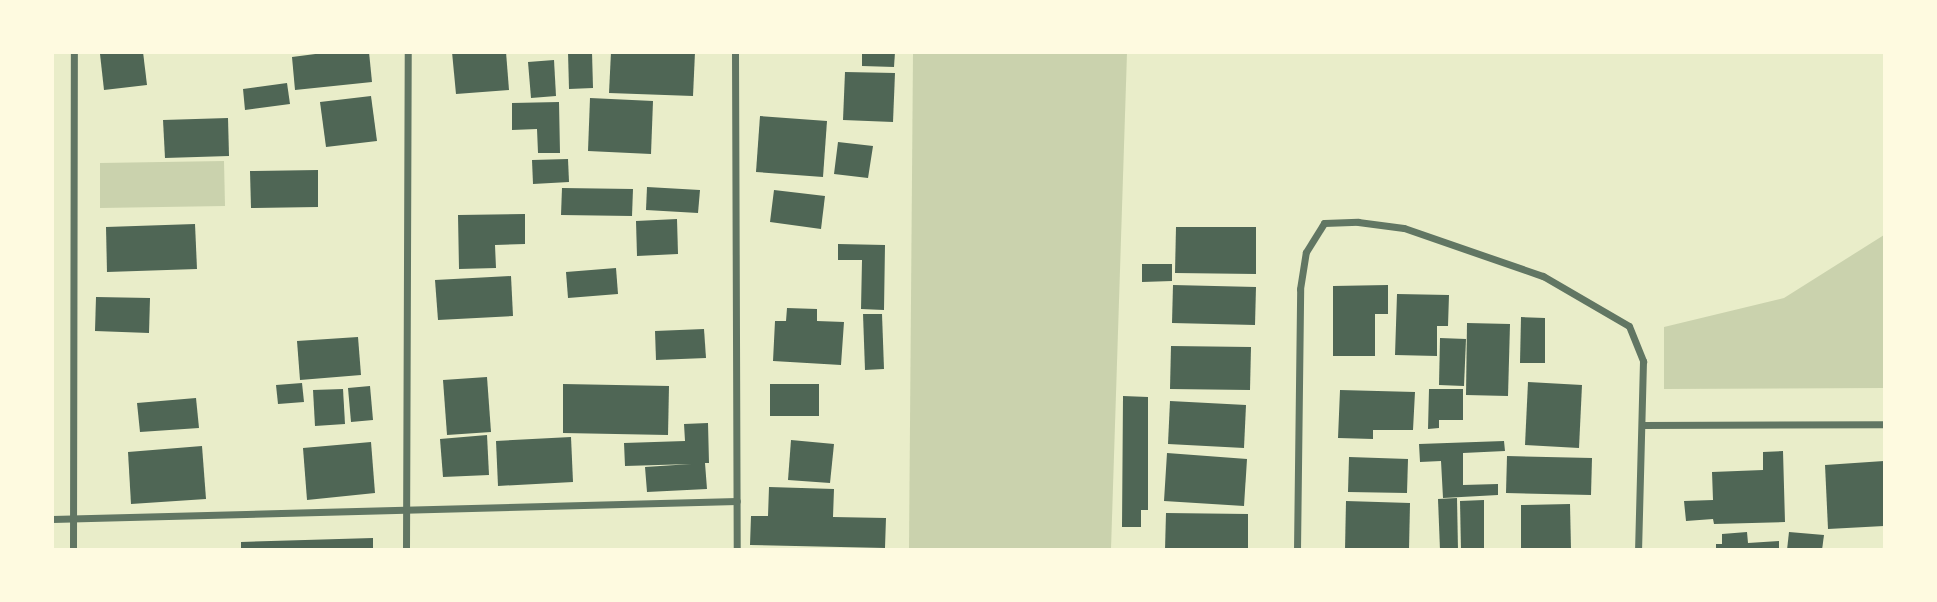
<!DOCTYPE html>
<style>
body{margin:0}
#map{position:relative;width:1937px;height:602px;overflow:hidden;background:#e9edc9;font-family:"Archivo Narrow",sans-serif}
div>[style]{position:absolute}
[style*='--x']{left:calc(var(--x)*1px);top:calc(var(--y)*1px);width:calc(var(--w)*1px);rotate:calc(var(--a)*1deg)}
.green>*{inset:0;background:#cad2ad}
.building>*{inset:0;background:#4f6655}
.minor>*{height:7px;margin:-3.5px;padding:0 3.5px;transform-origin:3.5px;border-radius:3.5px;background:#617663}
span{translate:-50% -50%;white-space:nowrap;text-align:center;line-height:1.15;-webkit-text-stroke:7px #fefae0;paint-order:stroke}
.frame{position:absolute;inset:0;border:54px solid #fefae0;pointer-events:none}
</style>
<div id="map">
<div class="green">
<i style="clip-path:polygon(913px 53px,1127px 53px,1111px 549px,909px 549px)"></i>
<i style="clip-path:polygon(224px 161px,225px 206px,100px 208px,100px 163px)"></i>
<i style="clip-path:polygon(1884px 235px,1884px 388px,1664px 389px,1664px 327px,1784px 298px)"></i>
</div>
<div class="building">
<i style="clip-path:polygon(143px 52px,147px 85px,104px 90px,100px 54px)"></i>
<i style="clip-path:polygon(331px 52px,369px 52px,372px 82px,295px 90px,292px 57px)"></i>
<i style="clip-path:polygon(452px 52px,506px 52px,509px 90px,456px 94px)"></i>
<i style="clip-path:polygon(568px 52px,592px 52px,593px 88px,569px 89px)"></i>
<i style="clip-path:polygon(611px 52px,695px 52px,693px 96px,609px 93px)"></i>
<i style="clip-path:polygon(862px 52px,895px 52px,894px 67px,862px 66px)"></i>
<i style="clip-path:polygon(554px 60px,556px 96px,531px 98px,528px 62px)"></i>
<i style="clip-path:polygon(845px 72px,895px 73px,893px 122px,843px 120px)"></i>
<i style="clip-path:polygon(287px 83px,290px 104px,245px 110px,243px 89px)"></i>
<i style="clip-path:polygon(371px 96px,377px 141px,326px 147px,320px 102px)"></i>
<i style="clip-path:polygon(590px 98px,653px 101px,651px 154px,588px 151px)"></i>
<i style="clip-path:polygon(559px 102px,560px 153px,538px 153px,537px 129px,512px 130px,512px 103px)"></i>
<i style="clip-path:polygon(760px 116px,827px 121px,823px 177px,756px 172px)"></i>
<i style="clip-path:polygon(228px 118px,229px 156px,165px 158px,163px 120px)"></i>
<i style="clip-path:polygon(838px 142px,873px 146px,868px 178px,834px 174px)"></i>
<i style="clip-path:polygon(568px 159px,569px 182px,533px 184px,532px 160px)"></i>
<i style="clip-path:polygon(318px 170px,318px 207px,251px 208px,250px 171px)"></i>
<i style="clip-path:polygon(647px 187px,700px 190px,698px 213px,646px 210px)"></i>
<i style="clip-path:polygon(562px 188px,633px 189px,632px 216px,561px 215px)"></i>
<i style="clip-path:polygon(774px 190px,825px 196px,821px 229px,770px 222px)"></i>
<i style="clip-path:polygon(525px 214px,525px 244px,495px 245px,496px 268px,459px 269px,458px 215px)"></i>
<i style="clip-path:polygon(677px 219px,678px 254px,637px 256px,636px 221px)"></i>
<i style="clip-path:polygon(195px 224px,197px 269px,107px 272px,106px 227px)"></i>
<i style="clip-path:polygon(1176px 227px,1256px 227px,1256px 274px,1175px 273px)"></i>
<i style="clip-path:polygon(838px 244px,885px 245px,884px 310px,861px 309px,862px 260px,838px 260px)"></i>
<i style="clip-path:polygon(1142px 264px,1172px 264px,1172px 281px,1142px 282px)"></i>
<i style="clip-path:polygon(616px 268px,618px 294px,568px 298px,566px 272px)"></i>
<i style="clip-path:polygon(511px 276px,513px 316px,438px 320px,435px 280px)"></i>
<i style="clip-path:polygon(1173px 285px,1256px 287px,1255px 325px,1172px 323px)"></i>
<i style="clip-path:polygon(1388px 285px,1388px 314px,1375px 314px,1375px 356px,1333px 356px,1333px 286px)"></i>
<i style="clip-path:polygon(1397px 294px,1449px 295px,1448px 326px,1437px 326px,1437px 356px,1395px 355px)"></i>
<i style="clip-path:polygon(96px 297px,150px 298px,149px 333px,95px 331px)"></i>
<i style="clip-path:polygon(787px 308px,817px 309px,817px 321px,844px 322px,841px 365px,773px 361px,775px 321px,786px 321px)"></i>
<i style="clip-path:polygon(863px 314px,882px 314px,884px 369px,865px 370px)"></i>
<i style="clip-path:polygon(1521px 317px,1545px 318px,1545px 363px,1520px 363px)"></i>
<i style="clip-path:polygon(1467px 323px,1510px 324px,1508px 396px,1466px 395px)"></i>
<i style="clip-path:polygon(704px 329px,706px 358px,656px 360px,655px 331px)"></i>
<i style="clip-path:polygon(358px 337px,361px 375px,300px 380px,297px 341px)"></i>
<i style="clip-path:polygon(1440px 338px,1466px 339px,1464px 386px,1439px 385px)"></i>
<i style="clip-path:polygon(1171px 346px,1251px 347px,1250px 390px,1170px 389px)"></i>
<i style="clip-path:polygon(487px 377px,491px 432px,447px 435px,443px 380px)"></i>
<i style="clip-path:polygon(1528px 382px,1582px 385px,1579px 448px,1525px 445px)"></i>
<i style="clip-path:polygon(302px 383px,304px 402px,278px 404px,276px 385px)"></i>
<i style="clip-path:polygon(563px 384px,669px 386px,668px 435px,563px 433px)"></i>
<i style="clip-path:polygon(770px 384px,819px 384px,819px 416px,770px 416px)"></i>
<i style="clip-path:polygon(370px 386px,373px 420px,351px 422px,348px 388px)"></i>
<i style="clip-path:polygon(343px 389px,345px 424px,315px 426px,313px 390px)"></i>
<i style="clip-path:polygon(1429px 389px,1463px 389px,1463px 420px,1439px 420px,1439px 428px,1428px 429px)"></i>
<i style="clip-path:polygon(1340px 390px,1415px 392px,1413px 430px,1373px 430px,1373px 439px,1338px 438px)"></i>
<i style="clip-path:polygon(1123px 396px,1148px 397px,1148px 510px,1141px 510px,1141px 527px,1122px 527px)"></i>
<i style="clip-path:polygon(196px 398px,199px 428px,140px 432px,137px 403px)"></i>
<i style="clip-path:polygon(1170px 401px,1246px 405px,1244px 448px,1168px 444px)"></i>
<i style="clip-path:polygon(708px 423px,709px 463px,705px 463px,707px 489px,647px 492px,645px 467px,691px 464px,625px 466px,624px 443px,685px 441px,684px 424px)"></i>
<i style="clip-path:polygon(487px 435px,489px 475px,443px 477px,440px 439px)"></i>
<i style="clip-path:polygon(571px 437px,573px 482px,498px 486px,496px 441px)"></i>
<i style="clip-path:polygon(791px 440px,834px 444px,830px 483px,788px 480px)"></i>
<i style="clip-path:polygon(1504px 441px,1505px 451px,1463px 453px,1463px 485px,1498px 484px,1498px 495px,1443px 498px,1441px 461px,1420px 462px,1419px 444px)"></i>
<i style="clip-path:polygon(371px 442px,375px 493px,307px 500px,303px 448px)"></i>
<i style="clip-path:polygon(202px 446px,206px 499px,131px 504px,128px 452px)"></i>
<i style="clip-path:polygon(1783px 451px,1785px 522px,1714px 524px,1713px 519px,1686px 521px,1684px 501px,1713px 500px,1712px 472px,1763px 470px,1763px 452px)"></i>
<i style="clip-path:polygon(1167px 453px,1247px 459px,1244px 506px,1164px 501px)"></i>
<i style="clip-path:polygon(1507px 456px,1592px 458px,1591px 495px,1506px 493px)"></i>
<i style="clip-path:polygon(1349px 457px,1408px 459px,1407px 493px,1348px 492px)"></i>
<i style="clip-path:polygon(1884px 461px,1884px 526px,1828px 529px,1825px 465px)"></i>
<i style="clip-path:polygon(769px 487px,834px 489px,833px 517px,886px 518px,885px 548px,750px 545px,751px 516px,768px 516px)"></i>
<i style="clip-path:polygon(1457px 498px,1458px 550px,1440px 550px,1438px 499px)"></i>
<i style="clip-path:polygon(1484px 500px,1484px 550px,1461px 550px,1460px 501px)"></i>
<i style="clip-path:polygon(1346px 501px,1410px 503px,1409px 550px,1345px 550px)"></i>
<i style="clip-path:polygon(1570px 504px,1571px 549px,1521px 550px,1521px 505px)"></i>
<i style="clip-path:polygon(1166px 513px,1248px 514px,1248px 550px,1165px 550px)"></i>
<i style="clip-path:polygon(1747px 532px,1748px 543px,1779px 541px,1779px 550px,1716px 550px,1716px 544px,1722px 544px,1722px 534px)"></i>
<i style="clip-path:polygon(1789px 532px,1824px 535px,1822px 550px,1787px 550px)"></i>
<i style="clip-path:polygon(373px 538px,373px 550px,241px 550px,241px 542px)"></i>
</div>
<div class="minor">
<i style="--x:735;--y:52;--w:498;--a:89.8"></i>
<i style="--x:1642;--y:425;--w:242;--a:-0.2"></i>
<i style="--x:52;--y:519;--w:685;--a:-1.51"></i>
<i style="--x:73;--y:550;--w:498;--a:-89.9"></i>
<i style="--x:406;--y:550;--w:498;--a:-89.8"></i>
<i style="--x:1297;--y:550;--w:261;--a:-89.3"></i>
<i style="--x:1300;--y:289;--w:37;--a:-81"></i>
<i style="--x:1306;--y:252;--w:34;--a:-58"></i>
<i style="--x:1324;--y:223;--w:34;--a:-2"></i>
<i style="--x:1358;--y:222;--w:46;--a:7.4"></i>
<i style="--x:1404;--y:228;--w:147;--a:19.1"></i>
<i style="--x:1543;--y:276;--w:99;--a:30.2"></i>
<i style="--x:1629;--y:326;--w:38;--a:68"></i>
<i style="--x:1643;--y:361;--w:189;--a:91.5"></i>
</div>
<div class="frame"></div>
</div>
